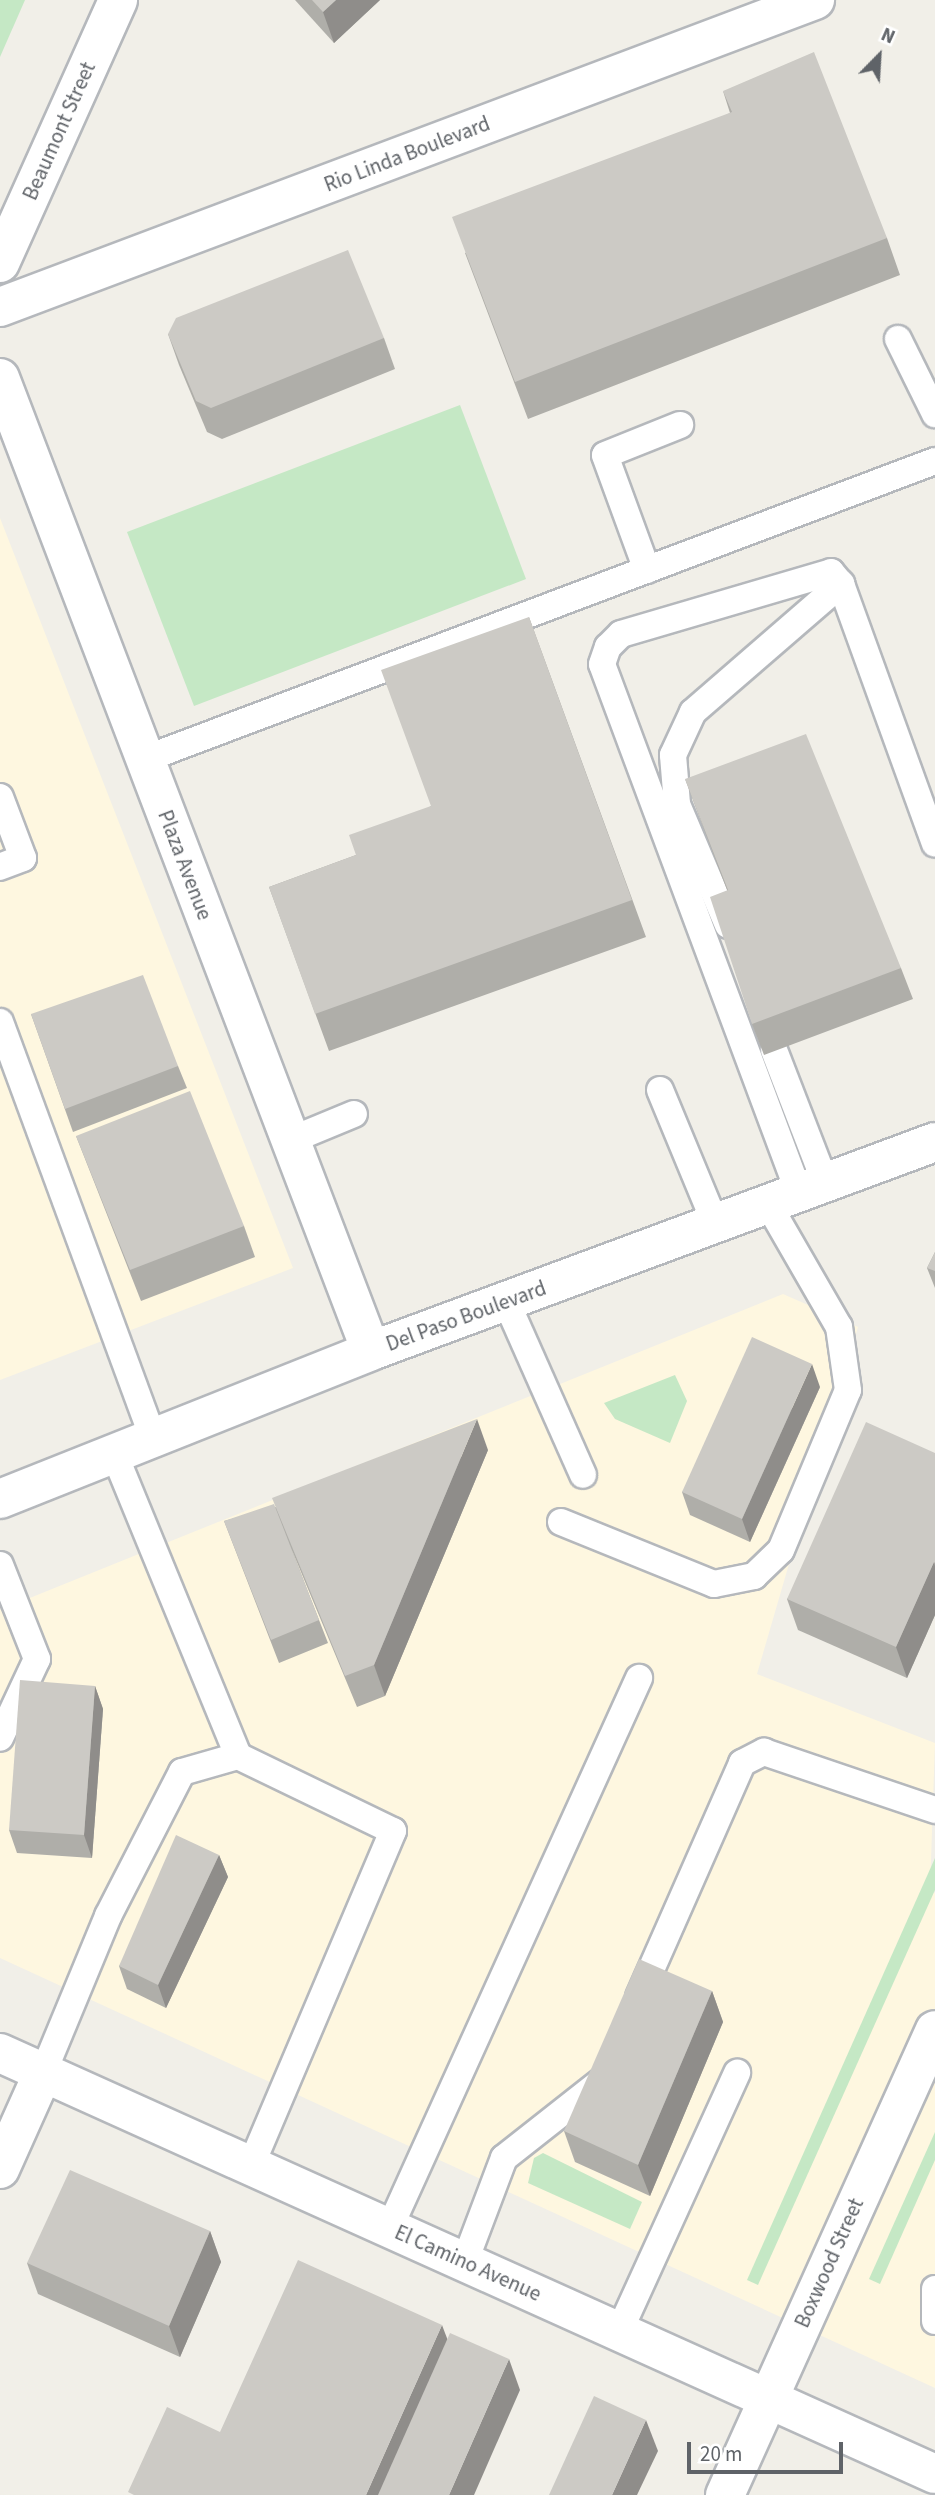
<!DOCTYPE html>
<style>
body{margin:0}
#map{position:relative;width:935px;height:2495px;overflow:hidden;background:#f1efe8;font-family:"Source Sans 3",sans-serif}
div>[style]{position:absolute}
[style*='--x']{left:calc(var(--x)*1px);top:calc(var(--y)*1px);width:calc(var(--w)*1px);rotate:calc(var(--a)*1deg)}
.commercial>*{inset:0;background:#fef7e0}
.green>*{inset:0;background:#c5e8c5}
.roads{filter:drop-shadow(2px 0 #b5b8bc) drop-shadow(-2px 0 #b5b8bc) drop-shadow(0 2px #b5b8bc) drop-shadow(0 -2px #b5b8bc)}
.service>*{height:26px;margin:-13px;padding:0 13px;transform-origin:13px;border-radius:13px;background:#fff}
.minor>*{height:38px;margin:-19px;padding:0 19px;transform-origin:19px;border-radius:19px;background:#fff}
.tertiary>*{height:38px;margin:-19px;padding:0 19px;transform-origin:19px;border-radius:19px;background:#fff}
.secondary>*{height:38px;margin:-19px;padding:0 19px;transform-origin:19px;border-radius:19px;background:#fff}
.wall>*{inset:0;background:#afaea9}
.shaded-wall>*{inset:0;background:#8f8d8a}
.building>*{inset:0;background:#cccac5}
span{translate:-50% -50%;white-space:nowrap;text-align:center;line-height:1.15;-webkit-text-stroke:7px #fff;paint-order:stroke}
.street-label{font-size:21px;color:#5f6368}
.north{position:absolute;left:844px;top:21px;width:70px;height:70px;-webkit-text-stroke:5px #fff;paint-order:stroke;rotate:24deg;font-size:19px;font-weight:700;line-height:28px;text-align:center;color:#5f6368}
.north::after{content:'';display:block;margin:auto;width:24px;height:32px;background:#5f6368;clip-path:polygon(50% 0,100% 100%,50% 72%,0 100%)}
.scale{position:absolute;left:687px;top:2442px;width:156px;height:32px;box-sizing:border-box;border:4px solid #5f6368;border-top:0;padding-left:9px;font-size:21px;line-height:24px;white-space:nowrap;color:#5f6368;-webkit-text-stroke:5px #fff;paint-order:stroke}
</style>
<div id="map">
<div class="commercial">
<i style="clip-path:polygon(0 518px,293px 1268px,0 1380px)"></i>
<i style="clip-path:polygon(783px 1294px,858px 1327px,757px 1674px,935px 1743px,930px 1890px,935px 1893px,935px 2388px,0 1958px,0 1610px)"></i>
</div>
<div class="green">
<i style="clip-path:polygon(0 0,25px 0,0 57px)"></i>
<i style="clip-path:polygon(460px 405px,526px 579px,194px 706px,127px 532px)"></i>
<i style="clip-path:polygon(675px 1375px,687px 1401px,670px 1443px,615px 1419px,604px 1403px)"></i>
<i style="clip-path:polygon(935px 1858px,935px 1890px,758px 2285px,747px 2280px)"></i>
<i style="clip-path:polygon(935px 2132px,935px 2160px,880px 2284px,869px 2279px)"></i>
<i style="clip-path:polygon(543px 2153px,642px 2202px,630px 2229px,528px 2183px,534px 2158px)"></i>
</div>
<div class="roads">
<div class="service">
<i style="--x:898;--y:339;--w:84;--a:63.7"></i>
<i style="--x:647;--y:570;--w:122;--a:-110.1"></i>
<i style="--x:605;--y:455;--w:81;--a:-21.8"></i>
<i style="--x:145;--y:759;--w:844;--a:-20.67"></i>
<i style="--x:0;--y:797;--w:65;--a:69.3"></i>
<i style="--x:23;--y:858;--w:25;--a:159"></i>
<i style="--x:728;--y:925;--w:131;--a:-112.9"></i>
<i style="--x:677;--y:804;--w:49;--a:-94.7"></i>
<i style="--x:673;--y:755;--w:47;--a:-65.1"></i>
<i style="--x:693;--y:712;--w:196;--a:-40.9"></i>
<i style="--x:0;--y:1022;--w:443;--a:69.8"></i>
<i style="--x:774;--y:1050;--w:142;--a:68.9"></i>
<i style="--x:660;--y:1090;--w:144;--a:67.5"></i>
<i style="--x:291;--y:1140;--w:68;--a:-22.4"></i>
<i style="--x:799;--y:1193;--w:564;--a:-110.43"></i>
<i style="--x:602;--y:664;--w:18;--a:-71"></i>
<i style="--x:608;--y:647;--w:18;--a:-45"></i>
<i style="--x:621;--y:634;--w:219;--a:-16.4"></i>
<i style="--x:831;--y:572;--w:16;--a:50"></i>
<i style="--x:841;--y:584;--w:276;--a:70.1"></i>
<i style="--x:506;--y:1301;--w:190;--a:66.1"></i>
<i style="--x:114;--y:1453;--w:327;--a:67.7"></i>
<i style="--x:238;--y:1756;--w:172;--a:25.8"></i>
<i style="--x:393;--y:1831;--w:363;--a:113"></i>
<i style="--x:561;--y:1522;--w:165;--a:22.1"></i>
<i style="--x:714;--y:1584;--w:41;--a:-11.3"></i>
<i style="--x:754;--y:1576;--w:37;--a:-44"></i>
<i style="--x:781;--y:1550;--w:173;--a:-67.3"></i>
<i style="--x:848;--y:1390;--w:64;--a:-98.1"></i>
<i style="--x:839;--y:1327;--w:142;--a:-120"></i>
<i style="--x:0;--y:1565;--w:101;--a:68.5"></i>
<i style="--x:37;--y:1659;--w:87;--a:115.1"></i>
<i style="--x:639;--y:1997;--w:256;--a:-66.2"></i>
<i style="--x:742;--y:1763;--w:25;--a:-27"></i>
<i style="--x:764;--y:1752;--w:181;--a:18.7"></i>
<i style="--x:43;--y:2073;--w:170;--a:-67.5"></i>
<i style="--x:108;--y:1916;--w:162;--a:-62.8"></i>
<i style="--x:182;--y:1772;--w:58;--a:-15.9"></i>
<i style="--x:390;--y:2227;--w:603;--a:-65.6"></i>
<i style="--x:465;--y:2261;--w:110;--a:-69.3"></i>
<i style="--x:504;--y:2158;--w:126;--a:-38.2"></i>
<i style="--x:935;--y:2289;--w:32;--a:90"></i>
<i style="--x:619;--y:2332;--w:285;--a:-65.5"></i>
</div>
<div class="minor">
<i style="--x:0;--y:263;--w:288;--a:-65.8"></i>
<i style="--x:0;--y:378;--w:1041;--a:69.13"></i>
<i style="--x:0;--y:2169;--w:105;--a:-65.9"></i>
<i style="--x:725;--y:2495;--w:510;--a:-65.7"></i>
</div>
<div class="tertiary">
<i style="--x:0;--y:307;--w:871;--a:-20.64"></i>
</div>
<div class="secondary">
<i style="--x:0;--y:1499;--w:399;--a:-21.7"></i>
<i style="--x:371;--y:1351;--w:601;--a:-20.33"></i>
<i style="--x:0;--y:2053;--w:1025;--a:24.24"></i>
</div>
</div>
<div class="wall">
<i style="clip-path:polygon(295px 0,380px 0,334px 43px)"></i>
<i style="clip-path:polygon(723px 91px,887px 238px,900px 275px,528px 419px,465px 253px,730px 113px)"></i>
<i style="clip-path:polygon(168px 334px,384px 338px,395px 369px,222px 439px,207px 432px,179px 365px)"></i>
<i style="clip-path:polygon(529px 617px,646px 937px,329px 1051px,269px 887px,356px 855px,431px 806px)"></i>
<i style="clip-path:polygon(685px 779px,901px 968px,913px 999px,764px 1055px,752px 1024px,727px 890px)"></i>
<i style="clip-path:polygon(31px 1014px,178px 1066px,187px 1088px,73px 1132px)"></i>
<i style="clip-path:polygon(76px 1136px,244px 1226px,255px 1257px,141px 1301px)"></i>
<i style="clip-path:polygon(935px 1252px,935px 1288px,927px 1268px)"></i>
<i style="clip-path:polygon(820px 1387px,750px 1542px,690px 1515px,682px 1492px)"></i>
<i style="clip-path:polygon(488px 1450px,385px 1696px,357px 1707px,291px 1548px,328px 1643px,279px 1663px,224px 1521px)"></i>
<i style="clip-path:polygon(935px 1453px,935px 1615px,907px 1678px,798px 1630px,787px 1599px)"></i>
<i style="clip-path:polygon(95px 1686px,103px 1709px,92px 1858px,17px 1853px,9px 1830px)"></i>
<i style="clip-path:polygon(219px 1855px,228px 1877px,166px 2008px,127px 1989px,119px 1966px)"></i>
<i style="clip-path:polygon(712px 1991px,723px 2022px,650px 2196px,575px 2162px,564px 2131px)"></i>
<i style="clip-path:polygon(210px 2231px,221px 2262px,180px 2357px,38px 2294px,27px 2263px)"></i>
</div>
<div class="shaded-wall">
<i style="clip-path:polygon(336px 0,380px 0,334px 43px,323px 12px)"></i>
<i style="clip-path:polygon(812px 1364px,820px 1387px,750px 1542px,742px 1519px)"></i>
<i style="clip-path:polygon(477px 1419px,488px 1450px,385px 1696px,374px 1665px)"></i>
<i style="clip-path:polygon(934px 1562px,935px 1566px,935px 1615px,907px 1678px,896px 1647px)"></i>
<i style="clip-path:polygon(95px 1686px,103px 1709px,92px 1858px,84px 1835px)"></i>
<i style="clip-path:polygon(219px 1855px,228px 1877px,166px 2008px,158px 1985px)"></i>
<i style="clip-path:polygon(712px 1991px,723px 2022px,650px 2196px,638px 2165px)"></i>
<i style="clip-path:polygon(210px 2231px,221px 2262px,180px 2357px,169px 2326px)"></i>
<i style="clip-path:polygon(442px 2325px,456px 2362px,396px 2495px,366px 2495px)"></i>
<i style="clip-path:polygon(509px 2359px,520px 2390px,474px 2495px,449px 2495px)"></i>
<i style="clip-path:polygon(646px 2420px,658px 2451px,637px 2495px,612px 2495px)"></i>
</div>
<div class="building">
<i style="clip-path:polygon(312px 0,336px 0,323px 12px)"></i>
<i style="clip-path:polygon(814px 52px,887px 238px,515px 382px,452px 217px,732px 112px,723px 91px)"></i>
<i style="clip-path:polygon(348px 250px,384px 338px,211px 408px,196px 401px,168px 334px,176px 318px)"></i>
<i style="clip-path:polygon(529px 617px,632px 900px,315px 1014px,269px 887px,356px 855px,349px 835px,431px 806px,381px 670px)"></i>
<i style="clip-path:polygon(806px 734px,901px 968px,752px 1024px,710px 897px,728px 890px,685px 779px)"></i>
<i style="clip-path:polygon(143px 975px,178px 1066px,65px 1109px,31px 1014px)"></i>
<i style="clip-path:polygon(190px 1091px,244px 1226px,130px 1270px,76px 1136px)"></i>
<i style="clip-path:polygon(935px 1252px,935px 1271px,927px 1268px)"></i>
<i style="clip-path:polygon(752px 1337px,812px 1364px,742px 1519px,682px 1492px)"></i>
<i style="clip-path:polygon(477px 1419px,374px 1665px,345px 1676px,272px 1498px)"></i>
<i style="clip-path:polygon(866px 1422px,935px 1453px,935px 1563px,934px 1562px,896px 1647px,787px 1599px)"></i>
<i style="clip-path:polygon(274px 1504px,319px 1620px,271px 1640px,224px 1521px)"></i>
<i style="clip-path:polygon(20px 1680px,95px 1686px,84px 1835px,9px 1830px)"></i>
<i style="clip-path:polygon(176px 1835px,219px 1855px,158px 1985px,119px 1966px)"></i>
<i style="clip-path:polygon(639px 1959px,712px 1991px,638px 2165px,564px 2131px)"></i>
<i style="clip-path:polygon(70px 2170px,210px 2231px,169px 2326px,27px 2263px)"></i>
<i style="clip-path:polygon(298px 2260px,442px 2325px,366px 2495px,134px 2495px,128px 2492px,167px 2407px,220px 2432px)"></i>
<i style="clip-path:polygon(450px 2333px,509px 2359px,449px 2495px,378px 2495px)"></i>
<i style="clip-path:polygon(594px 2396px,646px 2420px,612px 2495px,549px 2495px)"></i>
</div>
<div class="street-label">
<span style="left:59px;top:131px;rotate:-66deg">Beaumont Street</span>
<span style="left:407px;top:154px;rotate:-21deg">Rio Linda Boulevard</span>
<span style="left:185px;top:865px;rotate:69deg">Plaza Avenue</span>
<span style="left:466px;top:1316px;rotate:-20deg">Del Paso Boulevard</span>
<span style="left:468px;top:2263px;rotate:24deg">El Camino Avenue</span>
<span style="left:829px;top:2263px;rotate:-66deg">Boxwood Street</span>
</div>
<div class="north">N</div>
<div class="scale">20 m</div>
</div>
